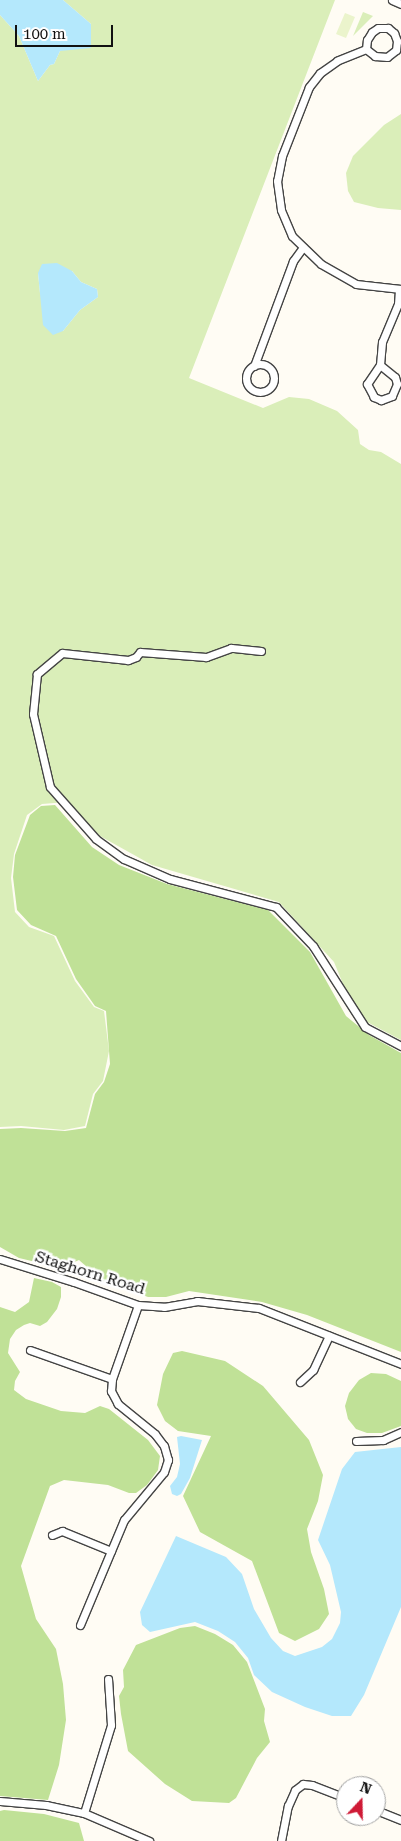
<!DOCTYPE html>
<style>
body{margin:0}
#map{position:relative;width:401px;height:1841px;overflow:hidden;background:#fffcf4;font-family:"Roboto Serif",serif}
div>[style]{position:absolute}
[style*='--x']{left:calc(var(--x)*1px);top:calc(var(--y)*1px);width:calc(var(--w)*1px);rotate:calc(var(--a)*1deg)}
.green>*{inset:0;background:#daeeb9}
.forest>*{inset:0;background:#c0e197}
.pitch>*{inset:0;background:#ebf4cc}
.water>*{inset:0;background:#b4e8fc}
.roads{filter:drop-shadow(1px 0 #444) drop-shadow(-1px 0 #444) drop-shadow(0 1px #444) drop-shadow(0 -1px #444)}
.minor>*{height:7px;margin:-3.5px;padding:0 3.5px;transform-origin:3.5px;border-radius:3.5px;background:#fff}
.minor>.ring{margin:-3.5px;padding:0;box-sizing:content-box;background:none;border:7px solid #fff;border-radius:50%}
span{translate:-50% -50%;white-space:nowrap;text-align:center;line-height:1.15;-webkit-text-stroke:5px #fff;paint-order:stroke}
.street-label{font-size:16px;color:#111}
.north{position:absolute;left:336px;top:1776px;width:50px;height:50px;box-sizing:border-box;background:#fff;border:1px solid #a0a0a0;border-radius:50%;rotate:21deg;font-size:14px;font-weight:700;line-height:20px;text-align:center;color:#111}
.north::after{content:'';display:block;margin:auto;width:18px;height:22px;background:#cf1a36;clip-path:polygon(50% 0,100% 100%,50% 72%,0 100%)}
.scale{position:absolute;left:15px;top:25px;width:98px;height:22px;box-sizing:border-box;border:2px solid #111;border-top:0;padding-left:6px;font-size:15px;line-height:18px;white-space:nowrap;color:#111;-webkit-text-stroke:4px #fff;paint-order:stroke}
</style>
<div id="map">
<div class="green">
<i style="clip-path:polygon(evenodd,63px 0,335px 0,189px 378px,263px 408px,289px 397px,309px 399px,337px 411px,358px 430px,360px 444px,369px 450px,381px 452px,401px 464px,401px 1040px,367px 1022px,350px 1001px,334px 962px,279px 902px,152px 865px,100px 836px,67px 802px,42px 804px,27px 815px,14px 854px,11px 878px,15px 912px,29px 927px,54px 936px,75px 981px,94px 1007px,104px 1011px,109px 1051px,103px 1081px,93px 1094px,85px 1126px,64px 1130px,21px 1126px,0 1127px,0 15px,19px 36px,38px 81px,50px 65px,54px 64px,60px 51px,91px 24px,63px 0,72px 271px,81px 282px,97px 289px,98px 297px,80px 310px,63px 331px,40px 293px,38px 273px,72px 271px)"></i>
<i style="clip-path:polygon(363px 12px,373px 16px,353px 36px)"></i>
<i style="clip-path:polygon(401px 114px,401px 210px,378px 208px,354px 202px,348px 191px,346px 173px,353px 156px,384px 125px)"></i>
</div>
<div class="forest">
<i style="clip-path:polygon(55px 805px,92px 847px,119px 865px,167px 884px,268px 910px,310px 952px,346px 1016px,369px 1035px,401px 1053px,401px 1352px,307px 1315px,262px 1302px,189px 1291px,166px 1297px,148px 1297px,94px 1278px,88px 1268px,79px 1260px,61px 1268px,19px 1258px,0 1247px,0 1129px,21px 1128px,65px 1131px,86px 1128px,95px 1094px,104px 1082px,110px 1064px,106px 1011px,95px 1006px,76px 979px,56px 936px,31px 925px,17px 910px,13px 877px,15px 855px,30px 815px,41px 806px)"></i>
<i style="clip-path:polygon(34px 1278px,52px 1282px,61px 1287px,61px 1297px,57px 1309px,47px 1322px,40px 1326px,30px 1323px,24px 1325px,16px 1330px,10px 1339px,8px 1353px,20px 1372px,15px 1381px,14px 1390px,26px 1399px,61px 1411px,85px 1413px,100px 1406px,109px 1409px,148px 1440px,160px 1456px,158px 1470px,147px 1485px,136px 1493px,129px 1493px,108px 1485px,64px 1480px,50px 1486px,21px 1566px,36px 1619px,56px 1649px,63px 1684px,66px 1720px,59px 1765px,48px 1800px,0 1796px,0 1307px,15px 1312px,29px 1302px)"></i>
<i style="clip-path:polygon(182px 1351px,225px 1361px,263px 1386px,309px 1440px,323px 1475px,318px 1501px,307px 1529px,311px 1552px,324px 1589px,329px 1614px,319px 1629px,295px 1641px,279px 1633px,252px 1561px,200px 1532px,183px 1496px,211px 1436px,178px 1431px,165px 1421px,157px 1405px,163px 1374px,173px 1353px)"></i>
<i style="clip-path:polygon(371px 1373px,386px 1374px,401px 1381px,401px 1426px,382px 1433px,367px 1433px,356px 1429px,348px 1419px,345px 1406px,349px 1393px,359px 1380px)"></i>
<i style="clip-path:polygon(195px 1626px,215px 1634px,233px 1645px,247px 1662px,265px 1709px,264px 1721px,270px 1742px,257px 1758px,236px 1798px,229px 1803px,192px 1801px,165px 1784px,128px 1751px,121px 1714px,119px 1696px,124px 1687px,123px 1670px,136px 1645px,180px 1628px)"></i>
<i style="clip-path:polygon(4px 1810px,44px 1814px,79px 1823px,84px 1841px,0 1841px,0 1811px)"></i>
</div>
<div class="pitch">
<i style="clip-path:polygon(345px 13px,355px 17px,346px 38px,336px 34px)"></i>
</div>
<div class="water">
<i style="clip-path:polygon(0 0,63px 0,91px 24px,91px 48px,60px 51px,54px 64px,50px 65px,38px 81px,19px 36px,0 15px)"></i>
<i style="clip-path:polygon(57px 263px,72px 271px,81px 282px,97px 289px,98px 297px,80px 310px,63px 331px,53px 335px,43px 325px,38px 273px,42px 264px)"></i>
<i style="clip-path:polygon(181px 1436px,202px 1440px,190px 1478px,181px 1494px,177px 1496px,172px 1494px,170px 1486px,177px 1477px,180px 1464px,177px 1437px)"></i>
<i style="clip-path:polygon(401px 1447px,401px 1607px,364px 1695px,351px 1716px,332px 1716px,305px 1707px,272px 1692px,254px 1675px,248px 1658px,235px 1642px,218px 1631px,195px 1622px,150px 1632px,142px 1625px,140px 1612px,176px 1536px,226px 1557px,242px 1574px,254px 1609px,271px 1638px,283px 1651px,295px 1656px,322px 1647px,332px 1639px,340px 1623px,341px 1612px,330px 1565px,318px 1540px,342px 1469px,355px 1452px)"></i>
</div>
<div class="roads">
<div class="minor">
<i style="--x:392;--y:0;--w:10;--a:24"></i>
<i style="--x:378;--y:28;--w:10;--a:0"></i>
<i style="--x:388;--y:28;--w:8;--a:40"></i>
<i style="--x:394;--y:33;--w:9;--a:69"></i>
<i style="--x:397;--y:41;--w:9;--a:96"></i>
<i style="--x:396;--y:50;--w:11;--a:142"></i>
<i style="--x:387;--y:57;--w:12;--a:-175"></i>
<i style="--x:375;--y:56;--w:11;--a:-142"></i>
<i style="--x:366;--y:49;--w:9;--a:-84"></i>
<i style="--x:367;--y:40;--w:9;--a:-58"></i>
<i style="--x:372;--y:32;--w:7;--a:-34"></i>
<i style="--x:366;--y:49;--w:31;--a:158"></i>
<i style="--x:337;--y:61;--w:21;--a:145"></i>
<i style="--x:320;--y:73;--w:18;--a:128"></i>
<i style="--x:309;--y:87;--w:74;--a:111.4"></i>
<i style="--x:282;--y:156;--w:25;--a:101"></i>
<i style="--x:277;--y:181;--w:29;--a:82"></i>
<i style="--x:281;--y:210;--w:28;--a:67"></i>
<i style="--x:292;--y:236;--w:40;--a:44"></i>
<i style="--x:321;--y:264;--w:40;--a:29.7"></i>
<i style="--x:356;--y:284;--w:45;--a:6.3"></i>
<i class="ring" style="left:246px;top:364px;width:21px;height:21px"></i>
<i style="--x:380;--y:365;--w:19;--a:39"></i>
<i style="--x:395;--y:377;--w:7;--a:74"></i>
<i style="--x:397;--y:384;--w:13;--a:113"></i>
<i style="--x:392;--y:396;--w:12;--a:160"></i>
<i style="--x:381;--y:400;--w:8;--a:-157"></i>
<i style="--x:374;--y:397;--w:15;--a:-118"></i>
<i style="--x:367;--y:384;--w:23;--a:-56"></i>
<i style="--x:380;--y:365;--w:23;--a:-85"></i>
<i style="--x:382;--y:342;--w:41;--a:-67.2"></i>
<i style="--x:398;--y:304;--w:15;--a:-86"></i>
<i style="--x:254;--y:366;--w:112;--a:-69.6"></i>
<i style="--x:293;--y:261;--w:17;--a:-54"></i>
<i style="--x:261;--y:651;--w:30;--a:-174"></i>
<i style="--x:231;--y:648;--w:27;--a:160"></i>
<i style="--x:206;--y:657;--w:66;--a:-175.7"></i>
<i style="--x:140;--y:652;--w:6;--a:129"></i>
<i style="--x:136;--y:657;--w:9;--a:159"></i>
<i style="--x:128;--y:660;--w:66;--a:-173.9"></i>
<i style="--x:62;--y:653;--w:33;--a:140"></i>
<i style="--x:37;--y:674;--w:40;--a:95.7"></i>
<i style="--x:33;--y:714;--w:75;--a:76.9"></i>
<i style="--x:50;--y:787;--w:69;--a:48.5"></i>
<i style="--x:96;--y:839;--w:34;--a:36"></i>
<i style="--x:124;--y:859;--w:50;--a:23.5"></i>
<i style="--x:170;--y:879;--w:110;--a:14.8"></i>
<i style="--x:276;--y:907;--w:54;--a:46.5"></i>
<i style="--x:313;--y:946;--w:96;--a:57.3"></i>
<i style="--x:365;--y:1027;--w:41;--a:27.8"></i>
<i style="--x:0;--y:1259;--w:77;--a:17.3"></i>
<i style="--x:74;--y:1282;--w:68;--a:19.8"></i>
<i style="--x:138;--y:1305;--w:26;--a:4"></i>
<i style="--x:164;--y:1307;--w:34;--a:-10"></i>
<i style="--x:197;--y:1301;--w:62;--a:6.4"></i>
<i style="--x:259;--y:1308;--w:153;--a:21.5"></i>
<i style="--x:30;--y:1350;--w:87;--a:19.5"></i>
<i style="--x:300;--y:1382;--w:18;--a:-43"></i>
<i style="--x:313;--y:1370;--w:38;--a:-65"></i>
<i style="--x:356;--y:1441;--w:27;--a:-2"></i>
<i style="--x:383;--y:1440;--w:20;--a:-24"></i>
<i style="--x:52;--y:1535;--w:11;--a:-22"></i>
<i style="--x:62;--y:1531;--w:53;--a:22.2"></i>
<i style="--x:80;--y:1625;--w:114;--a:-67.3"></i>
<i style="--x:124;--y:1520;--w:62;--a:-50.2"></i>
<i style="--x:164;--y:1472;--w:13;--a:-72"></i>
<i style="--x:168;--y:1460;--w:15;--a:-106"></i>
<i style="--x:164;--y:1446;--w:15;--a:-127"></i>
<i style="--x:155;--y:1434;--w:48;--a:-141"></i>
<i style="--x:118;--y:1404;--w:15;--a:-118"></i>
<i style="--x:111;--y:1391;--w:12;--a:-85"></i>
<i style="--x:112;--y:1379;--w:78;--a:-70.6"></i>
<i style="--x:0;--y:1801;--w:46;--a:5"></i>
<i style="--x:46;--y:1805;--w:39;--a:12"></i>
<i style="--x:84;--y:1813;--w:71;--a:23.3"></i>
<i style="--x:376;--y:1810;--w:27;--a:22"></i>
<i style="--x:84;--y:1813;--w:92;--a:-72.9"></i>
<i style="--x:111;--y:1725;--w:46;--a:-93.7"></i>
<i style="--x:281;--y:1841;--w:36;--a:-79"></i>
<i style="--x:288;--y:1806;--w:17;--a:-66"></i>
<i style="--x:295;--y:1790;--w:10;--a:-37"></i>
<i style="--x:303;--y:1784;--w:9;--a:6"></i>
<i style="--x:312;--y:1785;--w:36;--a:21"></i>
</div>
</div>
<div class="street-label">
<span style="left:90px;top:1273px;rotate:17deg">Staghorn Road</span>
</div>
<div class="north">N</div>
<div class="scale">100 m</div>
</div>
